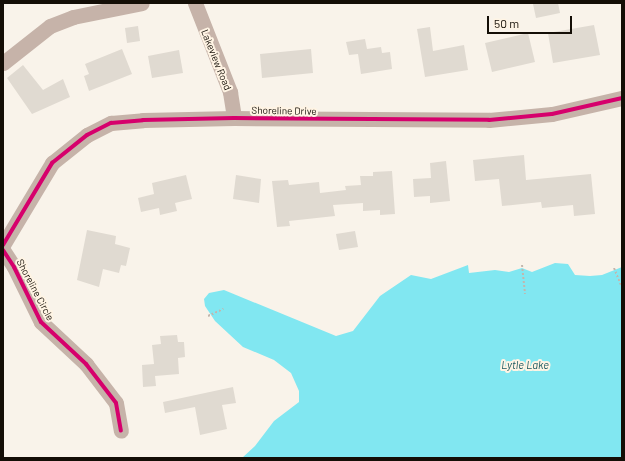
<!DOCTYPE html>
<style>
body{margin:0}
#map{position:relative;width:625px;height:461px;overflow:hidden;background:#f9f3ea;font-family:Barlow,sans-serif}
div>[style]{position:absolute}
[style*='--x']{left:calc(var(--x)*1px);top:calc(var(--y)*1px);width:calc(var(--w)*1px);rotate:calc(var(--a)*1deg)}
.water>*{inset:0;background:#81e7f1}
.building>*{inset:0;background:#e0dad1}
.path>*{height:2px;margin-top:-1px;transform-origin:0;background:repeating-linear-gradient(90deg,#c2b6ad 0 2px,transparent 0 4px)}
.minor>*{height:15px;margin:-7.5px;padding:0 7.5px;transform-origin:7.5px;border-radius:7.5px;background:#c6b3a9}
.cycleway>*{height:4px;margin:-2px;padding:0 2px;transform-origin:2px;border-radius:2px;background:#d6006c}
span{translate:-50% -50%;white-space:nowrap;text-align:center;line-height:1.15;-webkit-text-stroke:4px #fff4e4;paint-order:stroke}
.street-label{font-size:10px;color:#140e06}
.water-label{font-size:11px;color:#18565d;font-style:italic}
.frame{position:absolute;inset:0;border:4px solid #140e06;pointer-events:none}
.scale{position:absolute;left:487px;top:16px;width:85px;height:18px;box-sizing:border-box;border:2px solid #140e06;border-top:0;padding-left:5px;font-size:12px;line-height:14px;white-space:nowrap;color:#140e06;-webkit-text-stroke:3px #fff4e4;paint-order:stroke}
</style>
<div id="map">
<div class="water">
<i style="clip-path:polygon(555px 263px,568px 264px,575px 275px,590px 276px,602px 275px,622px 267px,622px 458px,242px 458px,255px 446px,274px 421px,299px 402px,299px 391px,291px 373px,274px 360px,243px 347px,215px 321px,205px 306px,204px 299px,209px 293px,224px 290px,336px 336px,353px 331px,380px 296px,411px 275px,431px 279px,468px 265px,469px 273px,495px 270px,509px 272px,522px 268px,532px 272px)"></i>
</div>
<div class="building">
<i style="clip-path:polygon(558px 3px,560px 13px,536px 18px,533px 4px)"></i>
<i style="clip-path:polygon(594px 25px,600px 55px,553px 63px,548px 33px)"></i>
<i style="clip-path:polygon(138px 26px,140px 41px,127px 43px,125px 28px)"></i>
<i style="clip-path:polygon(430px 27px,433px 51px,464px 45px,468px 70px,425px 77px,417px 29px)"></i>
<i style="clip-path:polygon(528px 33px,535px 62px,492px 72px,485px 43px)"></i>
<i style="clip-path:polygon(365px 39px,367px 49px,381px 47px,382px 53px,390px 52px,392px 69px,361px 74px,358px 54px,349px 55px,346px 42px)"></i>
<i style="clip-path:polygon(122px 49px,132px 74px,89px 91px,84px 76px,89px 74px,85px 64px)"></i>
<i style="clip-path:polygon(311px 49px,313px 73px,262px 78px,260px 54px)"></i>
<i style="clip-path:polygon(179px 50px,183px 73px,152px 78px,148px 56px)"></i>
<i style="clip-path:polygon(23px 65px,43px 90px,63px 79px,70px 97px,32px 114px,7px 78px)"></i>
<i style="clip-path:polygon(524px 155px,526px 180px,591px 174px,595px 214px,574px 216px,573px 205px,542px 208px,541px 202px,502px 206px,499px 179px,475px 181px,473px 160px)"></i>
<i style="clip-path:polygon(446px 161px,450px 201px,430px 203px,430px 196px,414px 197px,413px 179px,431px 178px,430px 163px)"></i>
<i style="clip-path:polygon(392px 171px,395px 214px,380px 215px,380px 210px,363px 211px,363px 203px,333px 205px,335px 216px,289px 221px,290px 226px,277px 227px,272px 181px,288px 180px,289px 185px,319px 182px,320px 193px,346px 190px,345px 186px,361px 185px,360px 176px,373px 176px,373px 172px)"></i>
<i style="clip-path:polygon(186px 175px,192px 199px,175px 203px,177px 211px,160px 215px,159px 208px,141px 212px,138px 198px,154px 194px,152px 183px)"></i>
<i style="clip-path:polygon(236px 175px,261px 179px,259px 203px,233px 199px)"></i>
<i style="clip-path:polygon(87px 230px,116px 236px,115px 244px,130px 248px,126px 266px,121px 265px,119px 273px,103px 269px,99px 287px,77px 280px)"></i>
<i style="clip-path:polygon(355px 231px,358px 247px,339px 250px,336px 234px)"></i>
<i style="clip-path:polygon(177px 335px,178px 342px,184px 342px,185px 357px,178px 358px,179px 374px,155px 376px,156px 386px,143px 387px,142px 365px,154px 364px,152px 345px,161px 344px,160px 336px)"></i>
<i style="clip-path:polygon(233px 387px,236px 403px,222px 405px,227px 429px,200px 435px,195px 407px,165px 413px,163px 402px)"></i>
</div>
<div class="path">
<i style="--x:522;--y:265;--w:29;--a:84"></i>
<i style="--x:614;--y:268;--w:18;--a:68"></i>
<i style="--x:208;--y:316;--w:17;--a:-25"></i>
</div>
<div class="minor">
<i style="--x:195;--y:3;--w:96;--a:68.5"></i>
<i style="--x:230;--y:92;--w:26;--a:81"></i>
<i style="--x:3;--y:63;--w:60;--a:-38.2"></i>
<i style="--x:50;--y:26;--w:25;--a:-21"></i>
<i style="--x:73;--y:17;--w:70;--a:-11.5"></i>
<i style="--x:3;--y:245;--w:96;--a:-59.1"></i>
<i style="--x:52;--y:163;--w:45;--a:-38.7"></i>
<i style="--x:87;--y:135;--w:27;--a:-27"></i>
<i style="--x:111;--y:123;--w:32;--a:-5"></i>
<i style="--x:143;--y:120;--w:91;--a:-1.3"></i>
<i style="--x:234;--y:118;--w:255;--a:0.4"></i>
<i style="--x:489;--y:120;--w:63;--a:-5.4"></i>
<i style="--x:552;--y:114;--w:72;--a:-12.9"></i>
<i style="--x:3;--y:250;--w:20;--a:57"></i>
<i style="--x:14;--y:267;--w:61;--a:63.9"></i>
<i style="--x:41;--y:322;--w:62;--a:43"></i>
<i style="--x:86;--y:364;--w:49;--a:52.4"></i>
<i style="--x:116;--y:403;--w:28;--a:80"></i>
</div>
<div class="cycleway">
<i style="--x:3;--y:245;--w:96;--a:-59.1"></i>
<i style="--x:52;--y:163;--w:45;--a:-38.7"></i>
<i style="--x:87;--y:135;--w:27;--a:-27"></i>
<i style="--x:111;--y:123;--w:32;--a:-5"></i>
<i style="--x:143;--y:120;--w:91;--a:-1.3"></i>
<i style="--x:234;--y:118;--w:255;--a:0.4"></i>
<i style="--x:489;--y:120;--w:63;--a:-5.4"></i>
<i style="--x:552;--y:114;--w:72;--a:-12.9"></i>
<i style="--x:3;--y:250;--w:20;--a:57"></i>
<i style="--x:14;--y:267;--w:61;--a:63.9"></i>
<i style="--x:41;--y:322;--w:62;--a:43"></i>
<i style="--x:86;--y:364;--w:49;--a:52.4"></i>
<i style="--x:116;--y:403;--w:28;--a:80"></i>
</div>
<div class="street-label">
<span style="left:216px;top:60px;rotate:68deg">Lakeview Road</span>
<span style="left:284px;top:111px;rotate:1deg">Shoreline Drive</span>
<span style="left:35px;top:290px;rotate:62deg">Shoreline Circle</span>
</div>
<div class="water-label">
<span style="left:525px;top:365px">Lytle Lake</span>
</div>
<div class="frame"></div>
<div class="scale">50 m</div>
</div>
